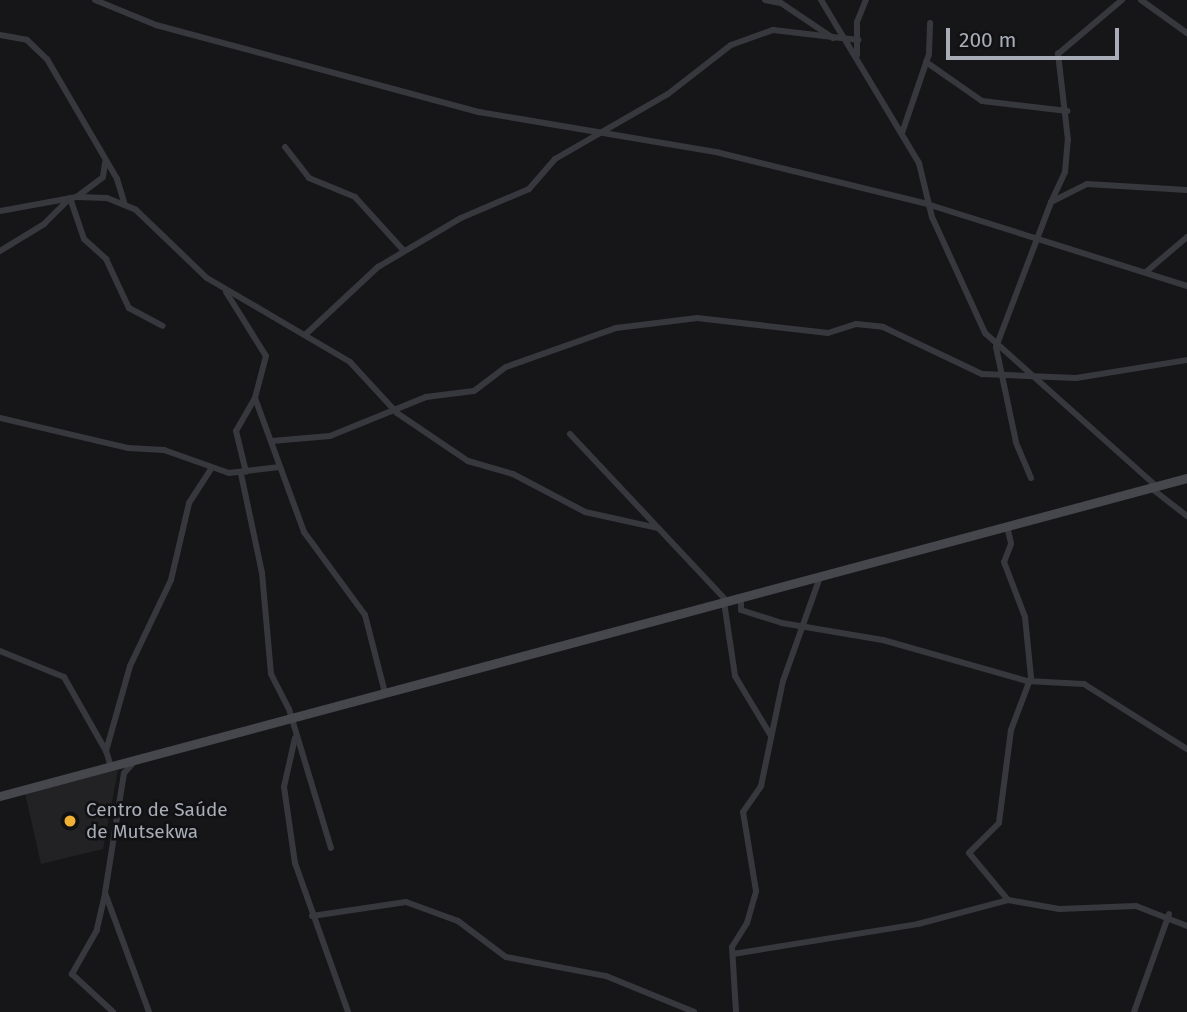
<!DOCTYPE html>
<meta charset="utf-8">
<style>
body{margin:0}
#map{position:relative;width:1187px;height:1012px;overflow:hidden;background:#161618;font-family:"Fira Sans",sans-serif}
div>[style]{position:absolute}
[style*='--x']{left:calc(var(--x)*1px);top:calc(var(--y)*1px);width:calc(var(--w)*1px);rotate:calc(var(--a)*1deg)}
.built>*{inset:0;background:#222225}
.street>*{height:6px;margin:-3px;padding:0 3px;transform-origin:3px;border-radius:3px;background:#37383d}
.secondary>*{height:9px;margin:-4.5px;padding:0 4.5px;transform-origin:4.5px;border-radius:4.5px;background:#45474d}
.dots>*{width:19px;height:19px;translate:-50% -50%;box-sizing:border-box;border:4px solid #111113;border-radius:50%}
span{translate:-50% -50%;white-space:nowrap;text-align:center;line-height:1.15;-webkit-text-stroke:5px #111113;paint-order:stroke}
.poi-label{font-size:19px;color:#a8adb8}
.left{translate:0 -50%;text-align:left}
.scale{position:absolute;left:946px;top:28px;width:173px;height:32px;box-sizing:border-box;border:4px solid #a8adb8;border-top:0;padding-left:9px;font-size:21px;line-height:24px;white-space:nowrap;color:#a8adb8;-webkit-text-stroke:5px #111113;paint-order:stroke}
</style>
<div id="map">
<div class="built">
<i style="clip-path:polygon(118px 770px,103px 849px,41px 864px,25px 793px)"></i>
</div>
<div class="street">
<i style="--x:95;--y:0;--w:66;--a:22.3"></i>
<i style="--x:156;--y:25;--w:335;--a:15.1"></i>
<i style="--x:479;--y:112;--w:240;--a:9.6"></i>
<i style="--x:716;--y:152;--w:217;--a:13.8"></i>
<i style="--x:927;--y:204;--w:273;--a:17.5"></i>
<i style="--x:765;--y:0;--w:16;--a:11"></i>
<i style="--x:781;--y:3;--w:63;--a:33.9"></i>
<i style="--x:821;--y:0;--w:190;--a:59"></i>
<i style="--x:919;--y:163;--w:56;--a:76.5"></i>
<i style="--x:932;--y:217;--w:128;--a:65.4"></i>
<i style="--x:985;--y:333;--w:229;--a:41.8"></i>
<i style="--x:1141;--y:0;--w:57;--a:35.7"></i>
<i style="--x:0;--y:35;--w:27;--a:10"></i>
<i style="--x:27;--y:40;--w:28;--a:44"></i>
<i style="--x:47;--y:59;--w:139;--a:59.7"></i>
<i style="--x:117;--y:179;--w:27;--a:73"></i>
<i style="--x:857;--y:55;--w:33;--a:-90"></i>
<i style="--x:857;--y:22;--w:24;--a:-68"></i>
<i style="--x:926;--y:62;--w:68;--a:34.9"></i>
<i style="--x:982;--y:101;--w:86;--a:6.7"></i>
<i style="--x:902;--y:133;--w:83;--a:-71.1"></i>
<i style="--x:929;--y:54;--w:31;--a:-88"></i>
<i style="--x:285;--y:147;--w:39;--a:52"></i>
<i style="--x:309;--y:178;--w:50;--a:22.4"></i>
<i style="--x:355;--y:197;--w:73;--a:47.8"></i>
<i style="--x:78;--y:196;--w:31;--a:-37"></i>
<i style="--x:103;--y:177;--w:15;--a:-82"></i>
<i style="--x:1052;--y:200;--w:31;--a:-65"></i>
<i style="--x:1065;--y:172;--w:32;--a:-85"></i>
<i style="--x:1068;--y:140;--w:87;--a:-96.6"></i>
<i style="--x:1058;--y:54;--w:84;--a:-40.2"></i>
<i style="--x:0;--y:211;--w:78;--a:-10.3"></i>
<i style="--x:77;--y:197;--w:30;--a:2"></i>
<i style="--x:107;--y:198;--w:31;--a:22"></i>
<i style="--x:136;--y:210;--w:98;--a:43.8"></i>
<i style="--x:207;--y:278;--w:166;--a:30.4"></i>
<i style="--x:350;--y:362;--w:69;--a:47.3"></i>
<i style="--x:397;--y:413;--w:86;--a:34.1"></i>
<i style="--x:468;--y:461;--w:47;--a:16.1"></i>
<i style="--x:513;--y:474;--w:81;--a:27.8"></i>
<i style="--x:585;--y:512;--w:75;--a:12.4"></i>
<i style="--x:0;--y:251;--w:52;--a:-31.5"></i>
<i style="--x:44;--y:224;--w:37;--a:-45"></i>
<i style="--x:70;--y:198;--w:43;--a:71.1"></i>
<i style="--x:84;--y:239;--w:30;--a:42"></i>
<i style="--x:106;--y:259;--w:54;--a:64.9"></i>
<i style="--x:129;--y:308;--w:38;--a:28"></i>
<i style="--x:1146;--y:272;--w:54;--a:-40.5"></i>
<i style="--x:226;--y:292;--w:75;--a:58"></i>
<i style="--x:266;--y:356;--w:43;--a:104.7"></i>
<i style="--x:255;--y:398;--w:38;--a:120"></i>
<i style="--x:236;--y:431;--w:42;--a:76.3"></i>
<i style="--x:305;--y:335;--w:100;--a:-43"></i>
<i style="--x:378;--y:267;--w:96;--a:-30.6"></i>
<i style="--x:461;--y:218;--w:74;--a:-23.1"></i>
<i style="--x:529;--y:189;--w:40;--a:-49"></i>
<i style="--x:555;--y:159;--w:130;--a:-29.9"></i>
<i style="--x:668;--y:94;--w:80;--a:-37.9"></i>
<i style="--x:731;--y:45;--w:45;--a:-19.7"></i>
<i style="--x:773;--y:30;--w:86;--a:6.7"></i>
<i style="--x:255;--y:398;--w:143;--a:69.9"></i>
<i style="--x:304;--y:532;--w:103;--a:53.7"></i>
<i style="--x:365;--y:615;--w:81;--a:75.6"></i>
<i style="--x:0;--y:418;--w:131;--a:13.2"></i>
<i style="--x:128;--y:448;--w:36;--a:3"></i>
<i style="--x:164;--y:450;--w:69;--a:19.5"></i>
<i style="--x:229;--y:473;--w:51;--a:-6.7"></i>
<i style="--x:570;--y:434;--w:229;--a:46.8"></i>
<i style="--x:272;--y:441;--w:58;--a:-4.9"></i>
<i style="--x:330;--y:436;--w:104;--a:-22.1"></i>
<i style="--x:426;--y:397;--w:48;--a:-7.1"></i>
<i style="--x:474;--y:391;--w:40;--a:-37"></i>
<i style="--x:506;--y:367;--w:117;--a:-19.5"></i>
<i style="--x:616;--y:328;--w:82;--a:-7"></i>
<i style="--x:697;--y:318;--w:132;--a:6.5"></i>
<i style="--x:828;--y:333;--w:29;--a:-18"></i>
<i style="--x:856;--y:324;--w:27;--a:6"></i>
<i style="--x:883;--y:327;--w:110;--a:25.4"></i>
<i style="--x:982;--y:374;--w:94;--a:2.4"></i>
<i style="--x:1076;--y:378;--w:112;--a:-9.2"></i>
<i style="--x:241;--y:474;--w:101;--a:78"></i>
<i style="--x:262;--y:573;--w:101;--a:84.9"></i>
<i style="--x:271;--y:674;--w:39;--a:63"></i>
<i style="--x:289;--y:709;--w:145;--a:73.2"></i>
<i style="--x:1031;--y:478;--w:39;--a:-113"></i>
<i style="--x:1016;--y:442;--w:97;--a:-101.9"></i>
<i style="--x:996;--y:347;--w:155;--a:-69.2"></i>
<i style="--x:1051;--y:202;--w:40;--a:-26.6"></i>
<i style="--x:1087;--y:184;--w:100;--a:3.4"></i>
<i style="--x:1151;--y:488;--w:46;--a:37.9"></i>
<i style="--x:1007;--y:526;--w:18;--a:77"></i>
<i style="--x:1011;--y:544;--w:19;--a:111"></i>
<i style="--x:1004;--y:562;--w:59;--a:69.1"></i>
<i style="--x:1025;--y:617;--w:60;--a:84.3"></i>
<i style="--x:1031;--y:677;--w:57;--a:110.7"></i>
<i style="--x:1011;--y:730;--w:94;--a:97.4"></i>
<i style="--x:999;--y:823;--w:42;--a:135"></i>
<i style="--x:969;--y:853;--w:61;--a:50.3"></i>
<i style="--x:741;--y:598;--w:12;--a:90"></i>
<i style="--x:741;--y:610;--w:43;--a:17.6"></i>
<i style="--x:782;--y:623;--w:102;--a:9.6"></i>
<i style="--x:883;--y:640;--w:150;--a:15.9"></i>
<i style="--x:1027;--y:681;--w:57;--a:3"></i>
<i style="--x:1084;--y:684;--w:122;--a:32.3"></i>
<i style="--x:724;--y:602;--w:75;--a:81.5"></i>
<i style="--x:735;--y:676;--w:70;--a:59"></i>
<i style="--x:0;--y:651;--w:69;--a:22.1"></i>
<i style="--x:64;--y:677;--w:85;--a:60.4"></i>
<i style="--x:295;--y:738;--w:50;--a:102.7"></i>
<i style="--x:284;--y:787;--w:77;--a:81.8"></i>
<i style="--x:295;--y:863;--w:158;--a:70.4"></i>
<i style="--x:134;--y:762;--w:15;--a:132"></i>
<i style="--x:124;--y:773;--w:121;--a:99"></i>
<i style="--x:105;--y:893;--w:127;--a:69.7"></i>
<i style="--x:111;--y:767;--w:17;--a:-107"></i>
<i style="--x:106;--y:751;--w:88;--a:-74.2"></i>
<i style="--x:130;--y:666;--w:95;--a:-64.5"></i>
<i style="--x:171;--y:580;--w:79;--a:-76.8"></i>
<i style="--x:189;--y:503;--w:40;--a:-57.1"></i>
<i style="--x:105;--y:894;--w:37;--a:103"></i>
<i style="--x:97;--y:930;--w:51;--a:119.6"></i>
<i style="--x:72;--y:974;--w:56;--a:42.8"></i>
<i style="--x:312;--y:916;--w:95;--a:-8.5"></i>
<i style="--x:406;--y:902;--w:55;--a:20.1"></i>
<i style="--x:458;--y:921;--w:60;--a:36.9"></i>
<i style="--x:506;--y:957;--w:102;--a:10.8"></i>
<i style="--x:606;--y:976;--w:95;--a:22.2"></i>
<i style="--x:733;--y:954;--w:187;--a:-9.2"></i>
<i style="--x:918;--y:924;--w:93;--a:-14.9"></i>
<i style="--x:1008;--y:900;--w:52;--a:10"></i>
<i style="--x:1059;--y:909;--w:77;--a:-2.2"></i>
<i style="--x:1136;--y:906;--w:55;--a:21.4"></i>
<i style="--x:736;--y:1012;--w:65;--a:-93.5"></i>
<i style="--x:732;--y:947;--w:28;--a:-58"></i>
<i style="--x:747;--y:923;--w:33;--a:-74"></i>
<i style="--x:756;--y:891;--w:80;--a:-99.3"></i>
<i style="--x:743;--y:812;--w:32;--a:-55"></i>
<i style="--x:761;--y:786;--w:107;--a:-78.2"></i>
<i style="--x:783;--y:681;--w:110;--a:-70.4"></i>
<i style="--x:1134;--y:1012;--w:104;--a:-70.3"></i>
</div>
<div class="secondary">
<i style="--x:0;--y:796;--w:1229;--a:-15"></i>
</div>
<div class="dots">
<i style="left:70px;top:821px;background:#f2b134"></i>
</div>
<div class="poi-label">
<span class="left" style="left:86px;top:821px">Centro de Saúde<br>de Mutsekwa</span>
</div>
<div class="scale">200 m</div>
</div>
